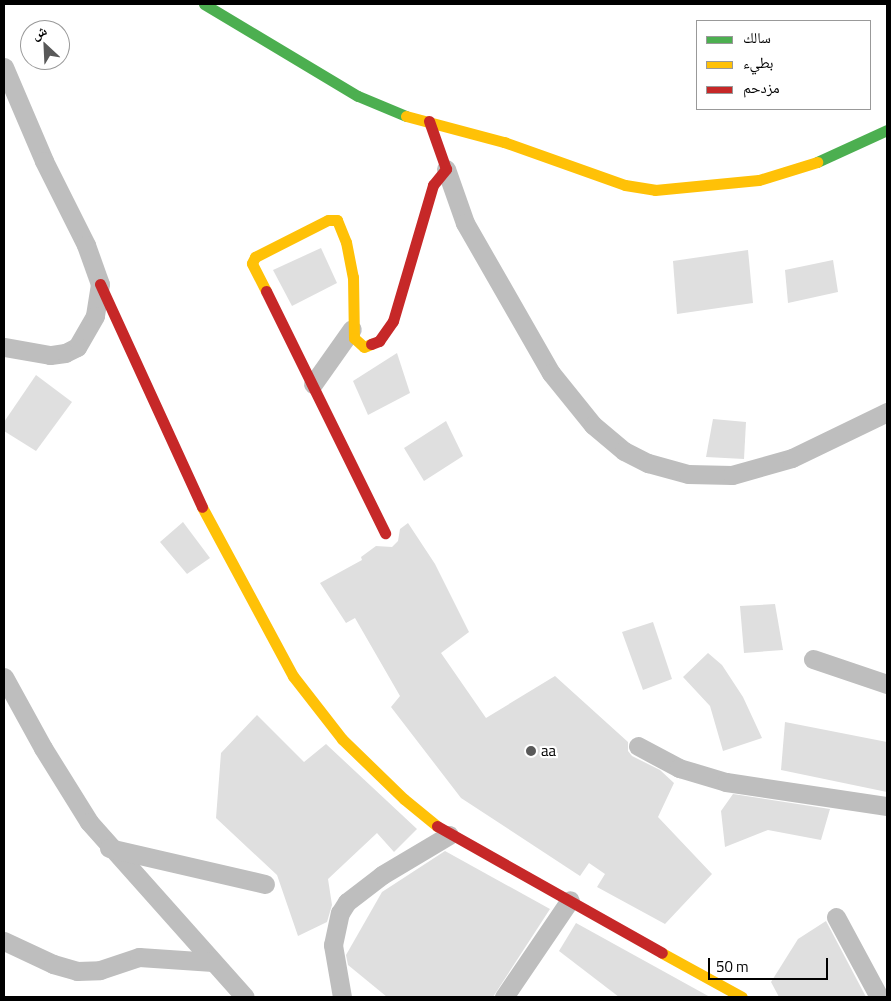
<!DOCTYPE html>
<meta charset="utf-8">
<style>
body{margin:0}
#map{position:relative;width:891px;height:1001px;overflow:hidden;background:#fff;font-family:"Titillium Web","Noto Naskh Arabic",sans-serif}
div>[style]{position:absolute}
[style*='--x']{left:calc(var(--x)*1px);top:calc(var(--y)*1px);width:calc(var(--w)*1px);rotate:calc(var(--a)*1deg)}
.building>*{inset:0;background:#dfdfdf}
.street>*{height:19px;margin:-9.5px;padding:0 9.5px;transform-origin:9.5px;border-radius:9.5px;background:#bebebe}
.fast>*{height:11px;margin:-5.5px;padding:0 5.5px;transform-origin:5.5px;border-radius:5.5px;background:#4caf50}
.slow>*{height:11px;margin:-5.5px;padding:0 5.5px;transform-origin:5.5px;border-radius:5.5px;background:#ffc107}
.jam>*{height:11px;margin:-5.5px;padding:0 5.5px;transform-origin:5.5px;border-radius:5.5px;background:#c62828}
.dots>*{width:14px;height:14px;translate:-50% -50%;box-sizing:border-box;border:2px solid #fff;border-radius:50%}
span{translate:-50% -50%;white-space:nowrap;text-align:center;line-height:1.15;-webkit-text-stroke:4.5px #fff;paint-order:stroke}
.poi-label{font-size:15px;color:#000}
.left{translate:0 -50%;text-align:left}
.frame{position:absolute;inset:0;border:5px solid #000;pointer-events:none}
.legend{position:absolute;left:696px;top:20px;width:175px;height:90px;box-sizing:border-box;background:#fff;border:1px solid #999;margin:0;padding:6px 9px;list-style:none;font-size:15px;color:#000}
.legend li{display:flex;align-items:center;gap:10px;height:25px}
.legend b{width:25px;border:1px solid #999}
.north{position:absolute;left:20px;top:20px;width:50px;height:50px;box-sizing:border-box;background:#fff;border:1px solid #999;border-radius:50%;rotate:335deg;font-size:14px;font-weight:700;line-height:20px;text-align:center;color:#000}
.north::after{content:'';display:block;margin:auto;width:18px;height:22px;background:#595959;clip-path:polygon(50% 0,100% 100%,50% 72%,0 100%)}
.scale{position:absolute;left:708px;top:958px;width:120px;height:22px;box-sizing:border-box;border:2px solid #000;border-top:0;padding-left:6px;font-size:15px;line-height:18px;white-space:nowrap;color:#000;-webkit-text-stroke:4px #fff;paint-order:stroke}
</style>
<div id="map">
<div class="building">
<i style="clip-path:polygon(321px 248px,337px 283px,292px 306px,273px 270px)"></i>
<i style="clip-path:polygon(748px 250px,753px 303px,677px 314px,673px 261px)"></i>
<i style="clip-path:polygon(833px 260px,838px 292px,788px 303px,785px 270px)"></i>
<i style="clip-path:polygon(397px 353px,410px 393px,368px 415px,353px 381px)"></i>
<i style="clip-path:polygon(36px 375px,72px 402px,36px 451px,4px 431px,4px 422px)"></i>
<i style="clip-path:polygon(713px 419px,746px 422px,744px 459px,706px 457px)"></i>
<i style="clip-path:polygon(446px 421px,463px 456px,424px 481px,404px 448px)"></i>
<i style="clip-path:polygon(183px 522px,210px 558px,187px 574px,160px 542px)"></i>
<i style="clip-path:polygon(408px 523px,435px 564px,469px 632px,441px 653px,486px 718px,555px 676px,628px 742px,628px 751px,632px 756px,660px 770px,674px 783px,658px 817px,712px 874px,665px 924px,597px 887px,605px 874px,589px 863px,580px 876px,461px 798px,391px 707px,400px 696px,355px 618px,346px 623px,320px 583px,362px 560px,361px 557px,376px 546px,392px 547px,398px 541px,400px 529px)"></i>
<i style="clip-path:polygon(775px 604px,783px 650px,744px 653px,740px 606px)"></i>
<i style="clip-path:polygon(653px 622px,672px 679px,643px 690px,622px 632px)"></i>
<i style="clip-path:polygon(708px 653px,722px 665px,743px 697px,762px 738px,723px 751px,710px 706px,683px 677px)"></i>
<i style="clip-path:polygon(257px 715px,304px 762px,326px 744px,417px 829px,394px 852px,377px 833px,328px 879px,332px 905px,327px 922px,298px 936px,277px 875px,216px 818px,221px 753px)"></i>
<i style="clip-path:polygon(785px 722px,887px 742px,887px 792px,781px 770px)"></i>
<i style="clip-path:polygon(733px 794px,830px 809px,821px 840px,768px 830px,725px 847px,721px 811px)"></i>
<i style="clip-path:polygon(445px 851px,550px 909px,493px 997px,387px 997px,348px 965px,346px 955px,382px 892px)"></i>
<i style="clip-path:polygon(826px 921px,866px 997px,779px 997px,771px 982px,798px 939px)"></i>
<i style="clip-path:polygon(576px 923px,710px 997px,619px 997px,559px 951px)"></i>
</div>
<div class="street">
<i style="--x:4;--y:67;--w:102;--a:66.9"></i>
<i style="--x:44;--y:161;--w:94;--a:63.4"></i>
<i style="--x:86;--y:245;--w:41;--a:70.3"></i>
<i style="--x:100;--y:284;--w:32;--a:99"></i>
<i style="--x:95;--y:316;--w:36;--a:120"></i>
<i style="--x:77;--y:347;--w:13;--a:153"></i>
<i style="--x:65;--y:353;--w:15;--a:172"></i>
<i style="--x:50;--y:355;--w:47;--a:-170.1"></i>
<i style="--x:446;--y:169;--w:57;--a:70.6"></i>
<i style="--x:465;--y:223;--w:173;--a:60.2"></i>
<i style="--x:551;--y:373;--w:67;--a:51.1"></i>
<i style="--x:593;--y:425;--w:40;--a:40"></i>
<i style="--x:624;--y:451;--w:27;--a:27"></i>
<i style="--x:648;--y:463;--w:41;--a:15.4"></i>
<i style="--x:688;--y:474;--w:44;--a:1.3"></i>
<i style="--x:732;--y:475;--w:62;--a:-15.8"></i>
<i style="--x:792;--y:458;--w:106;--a:-25.8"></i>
<i style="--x:313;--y:384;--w:67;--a:-54.7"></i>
<i style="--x:813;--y:659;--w:78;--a:18.7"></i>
<i style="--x:4;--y:677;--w:81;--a:61.2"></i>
<i style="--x:43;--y:748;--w:87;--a:58.1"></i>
<i style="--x:89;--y:822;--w:234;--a:48.3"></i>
<i style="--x:638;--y:746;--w:47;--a:28.2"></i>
<i style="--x:679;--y:768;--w:49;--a:16.6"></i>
<i style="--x:726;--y:782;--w:163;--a:8.5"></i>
<i style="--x:109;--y:848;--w:160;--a:13"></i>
<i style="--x:836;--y:917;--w:91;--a:61.7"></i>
<i style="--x:4;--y:941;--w:54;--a:25.1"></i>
<i style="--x:53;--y:964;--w:25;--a:16"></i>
<i style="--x:77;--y:971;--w:23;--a:-2"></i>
<i style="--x:100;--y:970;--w:41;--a:-18.4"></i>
<i style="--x:139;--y:957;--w:74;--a:3.9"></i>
<i style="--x:342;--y:997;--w:53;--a:-99.8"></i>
<i style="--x:333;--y:945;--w:33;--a:-78"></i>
<i style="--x:340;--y:913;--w:13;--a:-58"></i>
<i style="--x:347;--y:902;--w:44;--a:-37.6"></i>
<i style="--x:382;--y:875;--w:78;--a:-30.8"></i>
<i style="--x:504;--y:997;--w:117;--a:-55.8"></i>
</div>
<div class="fast">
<i style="--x:204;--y:4;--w:179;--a:30.9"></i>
<i style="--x:358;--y:96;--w:52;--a:22.6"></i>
<i style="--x:817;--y:162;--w:77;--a:-24.6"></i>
</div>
<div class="slow">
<i style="--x:406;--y:116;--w:101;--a:14.9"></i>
<i style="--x:504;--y:142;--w:128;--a:19.6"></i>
<i style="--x:625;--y:185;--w:30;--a:9"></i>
<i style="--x:655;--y:190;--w:104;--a:-5.5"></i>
<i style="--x:759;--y:180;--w:61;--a:-17.2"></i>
<i style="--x:266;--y:291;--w:31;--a:-117"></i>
<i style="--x:252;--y:263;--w:7;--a:-63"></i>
<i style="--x:255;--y:257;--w:82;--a:-26.9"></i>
<i style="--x:328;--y:220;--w:9;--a:0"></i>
<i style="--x:337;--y:220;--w:24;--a:68"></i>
<i style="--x:346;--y:242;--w:36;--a:79"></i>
<i style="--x:353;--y:277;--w:61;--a:89.1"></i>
<i style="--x:354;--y:338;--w:13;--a:42"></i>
<i style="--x:364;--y:347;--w:8;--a:-23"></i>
<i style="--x:202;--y:507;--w:192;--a:61.7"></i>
<i style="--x:293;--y:676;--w:80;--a:52.1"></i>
<i style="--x:342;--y:739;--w:86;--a:44.1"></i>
<i style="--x:404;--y:799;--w:43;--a:39.3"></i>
<i style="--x:662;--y:953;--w:91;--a:28.8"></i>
</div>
<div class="jam">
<i style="--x:100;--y:284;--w:245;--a:65.4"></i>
<i style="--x:266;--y:291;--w:270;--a:63.8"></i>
<i style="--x:371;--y:344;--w:9;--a:-21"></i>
<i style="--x:379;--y:341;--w:24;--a:-55"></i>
<i style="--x:393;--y:321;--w:142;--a:-73.6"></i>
<i style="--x:433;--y:185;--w:21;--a:-51"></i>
<i style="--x:446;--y:169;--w:51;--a:-109.5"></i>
<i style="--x:437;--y:826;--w:258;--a:29.4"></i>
</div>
<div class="dots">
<i style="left:531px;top:751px;background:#595959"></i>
</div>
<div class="poi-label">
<span class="left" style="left:541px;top:751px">aa</span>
</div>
<div class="frame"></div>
<ul class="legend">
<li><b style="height:6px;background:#4caf50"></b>سالك</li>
<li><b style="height:6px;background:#ffc107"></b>بطيء</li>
<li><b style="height:6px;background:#c62828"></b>مزدحم</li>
</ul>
<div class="north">ش</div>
<div class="scale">50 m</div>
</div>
